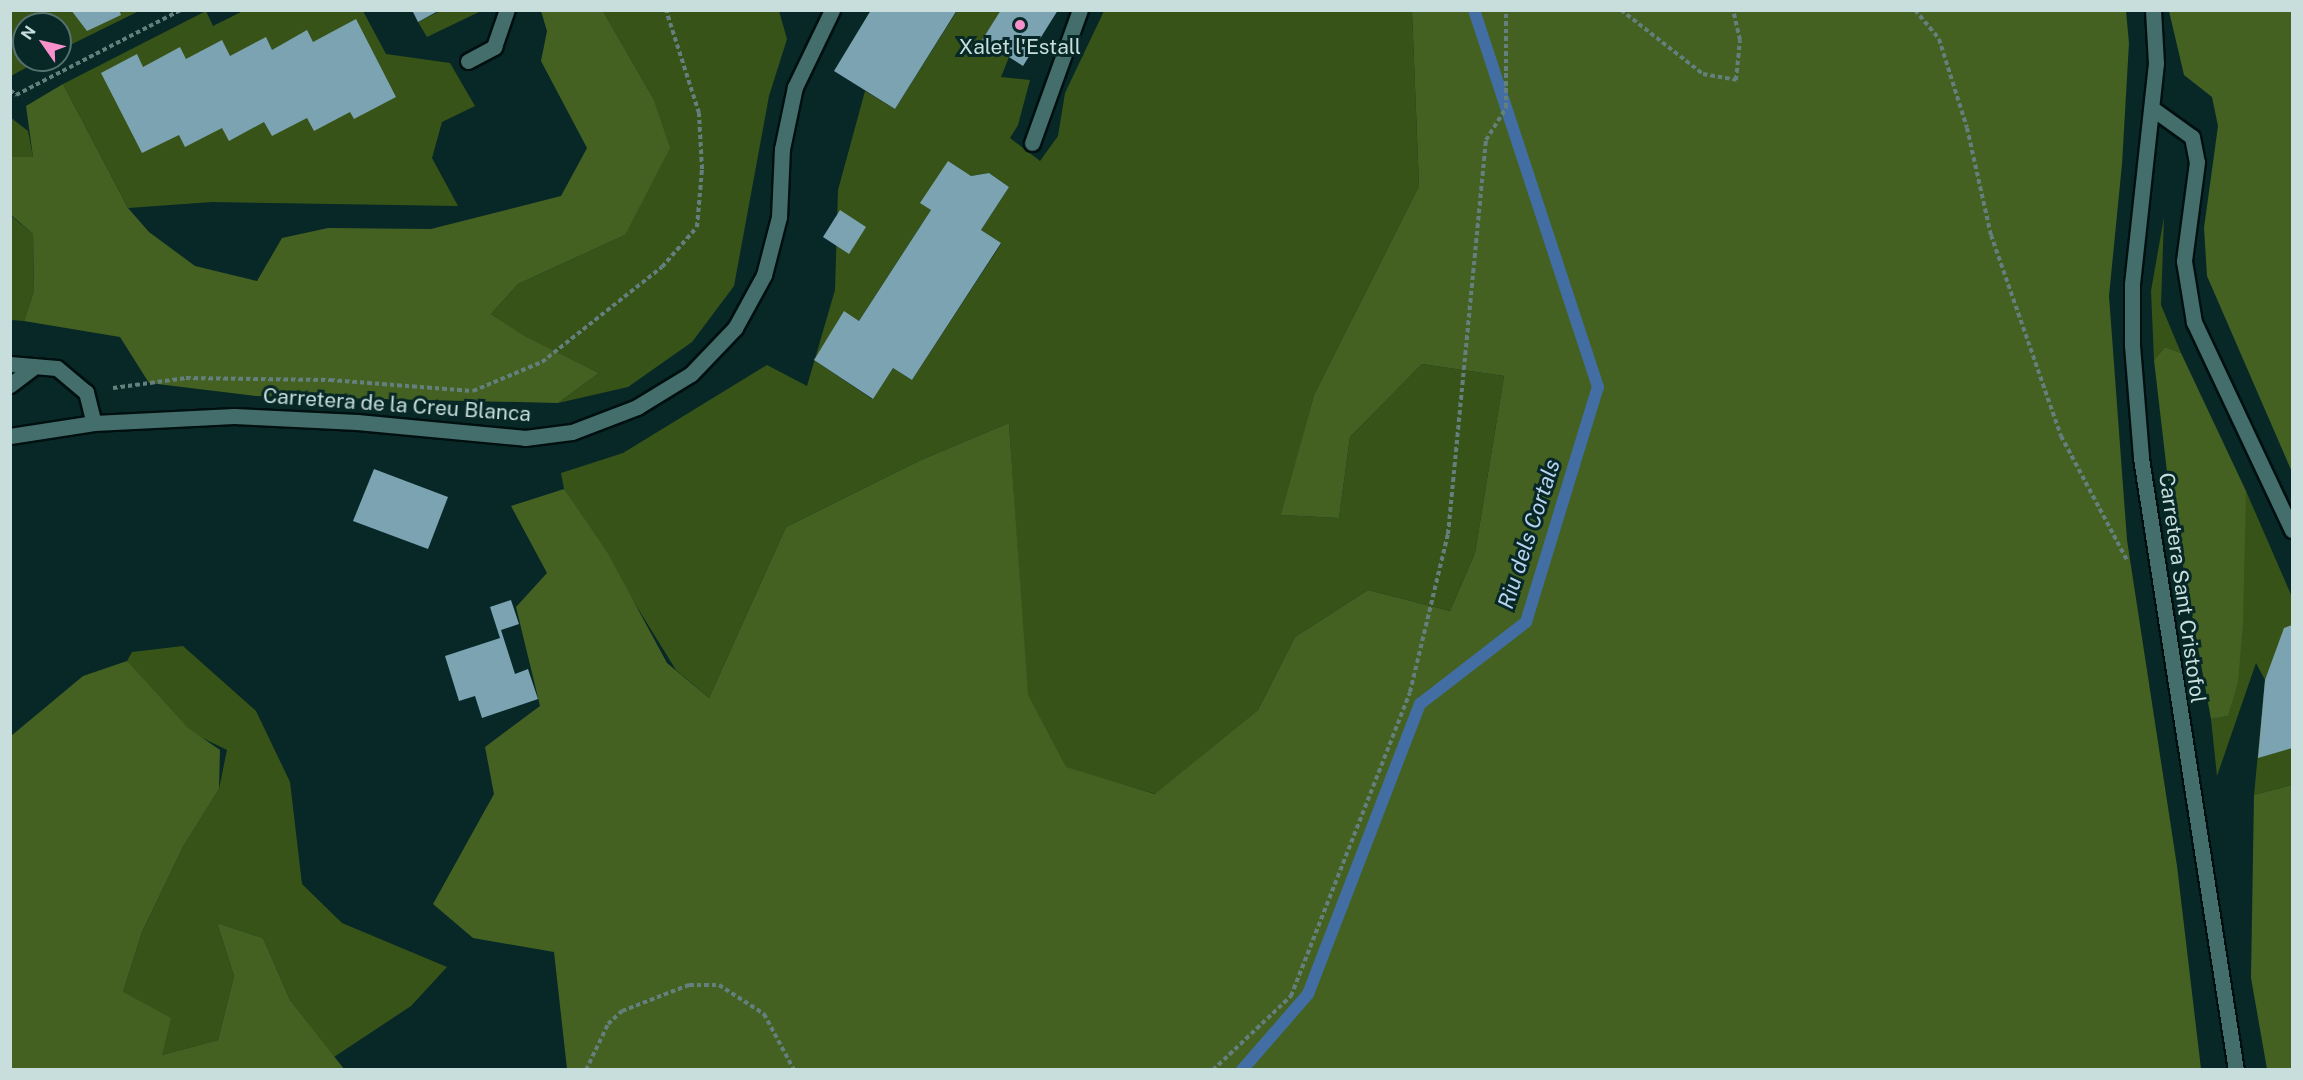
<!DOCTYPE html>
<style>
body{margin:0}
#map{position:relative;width:2303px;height:1080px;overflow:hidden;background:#072827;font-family:"Public Sans",sans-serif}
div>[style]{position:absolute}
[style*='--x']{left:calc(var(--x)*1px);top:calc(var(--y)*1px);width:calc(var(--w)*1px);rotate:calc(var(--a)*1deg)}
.green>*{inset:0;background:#385318}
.forest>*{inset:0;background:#446122}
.stream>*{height:12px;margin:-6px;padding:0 6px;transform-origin:6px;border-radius:6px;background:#426ea3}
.building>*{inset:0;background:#7ca3b1}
.path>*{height:4px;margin-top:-2px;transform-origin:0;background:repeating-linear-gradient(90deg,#637f7e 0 4.5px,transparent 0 7.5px)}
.roads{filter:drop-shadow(2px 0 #000f0f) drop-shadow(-2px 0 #000f0f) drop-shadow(0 2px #000f0f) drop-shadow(0 -2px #000f0f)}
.lane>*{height:15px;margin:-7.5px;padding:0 7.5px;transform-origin:7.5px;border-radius:7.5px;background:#446e6c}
.street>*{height:15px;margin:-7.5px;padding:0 7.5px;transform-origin:7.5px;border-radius:7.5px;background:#446e6c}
.secondary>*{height:15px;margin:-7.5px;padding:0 7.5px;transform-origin:7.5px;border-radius:7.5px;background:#446e6c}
.dots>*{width:16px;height:16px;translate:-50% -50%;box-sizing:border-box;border:3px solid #072827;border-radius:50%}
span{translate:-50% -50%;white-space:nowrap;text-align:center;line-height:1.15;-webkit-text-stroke:6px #072827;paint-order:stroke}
.poi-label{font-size:21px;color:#c8dedd}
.street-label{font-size:21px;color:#c8dedd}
.water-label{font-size:22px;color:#b9d2f1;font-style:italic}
.frame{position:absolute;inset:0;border:12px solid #c8dedd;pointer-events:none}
.north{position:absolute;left:12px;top:12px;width:60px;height:60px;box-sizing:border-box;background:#072827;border:2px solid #547170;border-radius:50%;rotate:304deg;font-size:16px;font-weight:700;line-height:24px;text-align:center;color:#c8dedd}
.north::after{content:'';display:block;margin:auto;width:21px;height:27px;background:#f890cb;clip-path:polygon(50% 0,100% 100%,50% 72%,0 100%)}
</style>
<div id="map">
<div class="green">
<i style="clip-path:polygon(10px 11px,139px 11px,60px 50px,60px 24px,24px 24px,24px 60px,40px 60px,11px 76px)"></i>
<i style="clip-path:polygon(206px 11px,213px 26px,243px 11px,363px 11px,386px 54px,450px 63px,475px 106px,442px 122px,432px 158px,458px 206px,212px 202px,128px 208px,63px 84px)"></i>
<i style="clip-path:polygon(440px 11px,481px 11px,427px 37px,418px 22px)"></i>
<i style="clip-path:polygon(603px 11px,779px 11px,787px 39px,769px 96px,734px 286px,692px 342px,628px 387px,558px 403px,599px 373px,525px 337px,491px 314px,518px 284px,625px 235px,653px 98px)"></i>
<i style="clip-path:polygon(evenodd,957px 11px,1001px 11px,982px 40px,1009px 57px,1001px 77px,1030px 80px,1018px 125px,1010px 138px,1040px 161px,1058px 136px,1065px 93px,1104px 11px,1412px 11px,1419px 186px,1314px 395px,1282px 515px,1339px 518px,1350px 437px,1422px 364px,1504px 376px,1475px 553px,1450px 611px,1368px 590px,1295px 637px,1258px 710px,1156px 794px,1066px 768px,1027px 695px,1009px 423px,921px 460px,786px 527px,709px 698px,676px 670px,564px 489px,561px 473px,623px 453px,767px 365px,807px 386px,835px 290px,838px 190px,865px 91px,895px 109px,957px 11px,989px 173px,1009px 187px,981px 230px,1001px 244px,912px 380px,893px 368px,872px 399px,814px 360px,844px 312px,859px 321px,931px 210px,921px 203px,971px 176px,989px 173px)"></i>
<i style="clip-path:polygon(10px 117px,28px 131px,33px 157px,11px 157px)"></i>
<i style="clip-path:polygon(10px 215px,33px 234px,34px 291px,24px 321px,11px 320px)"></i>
<i style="clip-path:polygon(2164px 217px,2161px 305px,2181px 353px,2165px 347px,2154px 360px,2151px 291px)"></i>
<i style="clip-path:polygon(2246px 491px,2292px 597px,2292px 785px,2254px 795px,2265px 680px,2256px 663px,2217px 776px,2211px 719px,2228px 716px)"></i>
<i style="clip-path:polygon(183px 646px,256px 711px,290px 782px,302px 884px,342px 923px,447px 967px,411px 1006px,334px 1057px,290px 1000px,263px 938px,217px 923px,234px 976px,218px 1040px,162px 1055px,123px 992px,142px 932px,183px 847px,219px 789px,227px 750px,180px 727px,127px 661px,132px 652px)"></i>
</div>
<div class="forest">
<i style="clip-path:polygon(541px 11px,603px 11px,653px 98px,670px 148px,625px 235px,518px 284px,491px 314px,526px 337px,599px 373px,558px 403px,256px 396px,149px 383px,120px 337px,24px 321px,34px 291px,33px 234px,11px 215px,10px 157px,33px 157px,26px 106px,63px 84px,128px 208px,149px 232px,195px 266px,257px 281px,282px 238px,328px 228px,431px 229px,561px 196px,587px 148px,541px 61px,547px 31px)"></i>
<i style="clip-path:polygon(1412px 11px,2126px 11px,2129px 43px,2122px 164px,2109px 296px,2127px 540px,2177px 866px,2201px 1069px,567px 1069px,554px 952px,473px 938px,433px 904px,494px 794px,485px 747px,540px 706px,516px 607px,547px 573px,511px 506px,564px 489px,607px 552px,667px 663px,709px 698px,786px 527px,921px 460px,1009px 423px,1028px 695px,1066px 767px,1155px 794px,1258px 710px,1295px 637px,1368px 590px,1450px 611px,1475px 553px,1504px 376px,1422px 364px,1350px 437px,1339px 518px,1281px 515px,1314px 395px,1419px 186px)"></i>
<i style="clip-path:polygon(2169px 11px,2292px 11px,2292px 472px,2207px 276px,2204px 228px,2218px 126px,2212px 97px,2184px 75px)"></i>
<i style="clip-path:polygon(2165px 347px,2181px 353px,2246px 491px,2243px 623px,2238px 682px,2228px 716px,2211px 719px,2169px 489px,2154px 360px)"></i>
<i style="clip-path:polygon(127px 661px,188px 728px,220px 750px,219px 789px,183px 847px,142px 932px,123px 992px,171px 1018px,162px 1055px,218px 1040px,234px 976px,217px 923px,263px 938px,290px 1000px,344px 1069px,11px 1069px,11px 736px,83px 676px)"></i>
<i style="clip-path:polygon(2292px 785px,2292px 1069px,2267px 1069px,2251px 978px,2254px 795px)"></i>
</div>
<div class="stream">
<i style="--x:1242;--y:1070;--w:101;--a:-49"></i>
<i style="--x:1308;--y:994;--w:311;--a:-68.9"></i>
<i style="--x:1420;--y:704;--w:134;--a:-37.7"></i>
<i style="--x:1526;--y:622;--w:246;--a:-73"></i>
<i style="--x:1598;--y:387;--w:397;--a:-108.2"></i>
</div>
<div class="building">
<i style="clip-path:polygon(71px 10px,119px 10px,121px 15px,87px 31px)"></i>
<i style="clip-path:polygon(412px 10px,440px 10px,418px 22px)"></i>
<i style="clip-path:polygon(871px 10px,957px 10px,895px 109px,834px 71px)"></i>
<i style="clip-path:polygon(1001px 10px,1058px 10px,1023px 66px,982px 40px)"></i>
<i style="clip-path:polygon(356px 19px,396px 97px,354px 119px,350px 112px,314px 131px,307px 118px,272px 136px,264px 122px,229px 141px,222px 128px,185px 147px,179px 135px,142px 153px,101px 73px,137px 54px,143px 67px,180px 47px,186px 59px,222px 40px,230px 56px,266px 37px,272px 50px,307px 30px,313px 42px)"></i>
<i style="clip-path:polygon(948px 161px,971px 176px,989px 173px,1009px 187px,981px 230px,1001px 243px,912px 380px,893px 368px,873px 399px,814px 360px,844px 311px,859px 321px,931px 210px,920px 203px)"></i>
<i style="clip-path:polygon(840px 210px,866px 227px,849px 254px,823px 237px)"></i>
<i style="clip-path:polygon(374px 469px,448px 497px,428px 549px,353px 521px)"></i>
<i style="clip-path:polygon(511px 600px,519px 624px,501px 630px,515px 674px,528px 669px,538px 699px,482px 718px,475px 696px,459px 701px,445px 656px,500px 638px,490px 607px)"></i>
<i style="clip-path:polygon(2292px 625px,2292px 748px,2258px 758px,2265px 680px,2284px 628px)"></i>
</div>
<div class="path">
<i style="--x:1621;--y:10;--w:104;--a:38"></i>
<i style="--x:1703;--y:74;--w:34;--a:10"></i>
<i style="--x:1736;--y:80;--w:40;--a:-84.3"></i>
<i style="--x:1740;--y:40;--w:31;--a:-103"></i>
<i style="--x:1915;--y:10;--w:38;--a:50"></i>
<i style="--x:1939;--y:39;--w:93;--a:72.5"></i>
<i style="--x:1967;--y:128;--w:110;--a:77.4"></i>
<i style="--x:1991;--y:235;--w:213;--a:70.8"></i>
<i style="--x:2061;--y:436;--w:140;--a:62"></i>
<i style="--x:10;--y:90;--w:8;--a:40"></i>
<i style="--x:16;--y:95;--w:186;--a:-27.3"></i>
<i style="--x:113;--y:388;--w:74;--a:-7.8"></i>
<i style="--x:186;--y:378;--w:144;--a:0.8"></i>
<i style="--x:330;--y:380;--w:143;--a:4.4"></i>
<i style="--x:473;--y:391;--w:75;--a:-22.8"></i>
<i style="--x:542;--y:362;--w:153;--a:-38.4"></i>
<i style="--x:662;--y:267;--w:53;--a:-48.8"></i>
<i style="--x:697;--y:227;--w:58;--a:-85.1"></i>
<i style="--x:702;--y:169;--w:56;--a:-93.1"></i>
<i style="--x:699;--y:113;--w:108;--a:-107.8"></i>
<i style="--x:586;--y:1070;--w:51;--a:-64.4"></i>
<i style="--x:608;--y:1024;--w:19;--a:-43"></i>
<i style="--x:622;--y:1011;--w:72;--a:-21.2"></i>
<i style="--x:689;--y:985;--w:30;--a:0"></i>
<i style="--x:719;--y:985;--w:54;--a:32.8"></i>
<i style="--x:764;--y:1014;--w:64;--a:61.8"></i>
<i style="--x:843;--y:1070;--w:23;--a:0"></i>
<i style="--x:1213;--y:1070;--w:108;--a:-43.5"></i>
<i style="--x:1291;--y:996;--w:326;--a:-68.6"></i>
<i style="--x:1410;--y:692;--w:163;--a:-76.5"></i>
<i style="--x:1448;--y:534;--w:396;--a:-84.5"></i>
<i style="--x:1486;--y:140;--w:38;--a:-58"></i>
<i style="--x:1506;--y:108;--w:98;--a:-90"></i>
</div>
<div class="roads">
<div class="lane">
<i style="--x:1032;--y:143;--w:141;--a:-70.2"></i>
<i style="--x:10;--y:385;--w:31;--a:-37"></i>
</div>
<div class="street">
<i style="--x:468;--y:61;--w:30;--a:-28"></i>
<i style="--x:494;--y:47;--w:39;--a:-71"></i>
<i style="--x:10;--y:364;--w:47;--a:4.9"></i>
<i style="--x:57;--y:368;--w:38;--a:40"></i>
<i style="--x:86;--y:392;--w:32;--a:76"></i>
</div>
<div class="secondary">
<i style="--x:2153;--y:10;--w:53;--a:86.8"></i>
<i style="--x:2156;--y:63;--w:222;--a:96.2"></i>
<i style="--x:2132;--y:284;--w:61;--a:90"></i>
<i style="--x:2132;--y:345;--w:113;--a:85.4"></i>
<i style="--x:2141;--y:458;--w:619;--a:81.18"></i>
<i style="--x:2153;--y:109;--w:48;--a:35.7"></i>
<i style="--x:2192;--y:137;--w:25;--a:79"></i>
<i style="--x:2197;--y:162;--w:100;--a:97.5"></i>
<i style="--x:2184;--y:261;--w:62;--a:80.7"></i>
<i style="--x:2194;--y:322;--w:230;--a:64.8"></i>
<i style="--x:10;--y:436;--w:85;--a:-8.8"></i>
<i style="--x:94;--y:423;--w:140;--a:-2.9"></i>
<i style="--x:234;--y:416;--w:123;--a:2.8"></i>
<i style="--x:357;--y:422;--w:169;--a:5.4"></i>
<i style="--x:525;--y:438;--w:47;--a:-7.3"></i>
<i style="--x:572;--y:432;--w:70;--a:-21"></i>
<i style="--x:637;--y:407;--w:63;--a:-31.4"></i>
<i style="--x:691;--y:374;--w:64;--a:-46.3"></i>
<i style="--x:735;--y:328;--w:60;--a:-61.3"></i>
<i style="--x:764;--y:275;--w:60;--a:-75.5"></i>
<i style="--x:779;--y:217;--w:68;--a:-87.5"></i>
<i style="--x:782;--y:149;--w:63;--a:-78.2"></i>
<i style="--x:795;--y:87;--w:85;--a:-64.3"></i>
</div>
</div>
<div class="dots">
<i style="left:1020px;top:25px;background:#f890cb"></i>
</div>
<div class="poi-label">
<span style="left:1020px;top:47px">Xalet l'Estall</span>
</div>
<div class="street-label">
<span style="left:397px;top:405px;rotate:4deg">Carretera de la Creu Blanca</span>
<span style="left:2182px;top:588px;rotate:82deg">Carretera Sant Cristofol</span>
</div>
<div class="water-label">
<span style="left:1529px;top:534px;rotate:-72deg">Riu dels Cortals</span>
</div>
<div class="frame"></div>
<div class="north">N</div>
</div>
